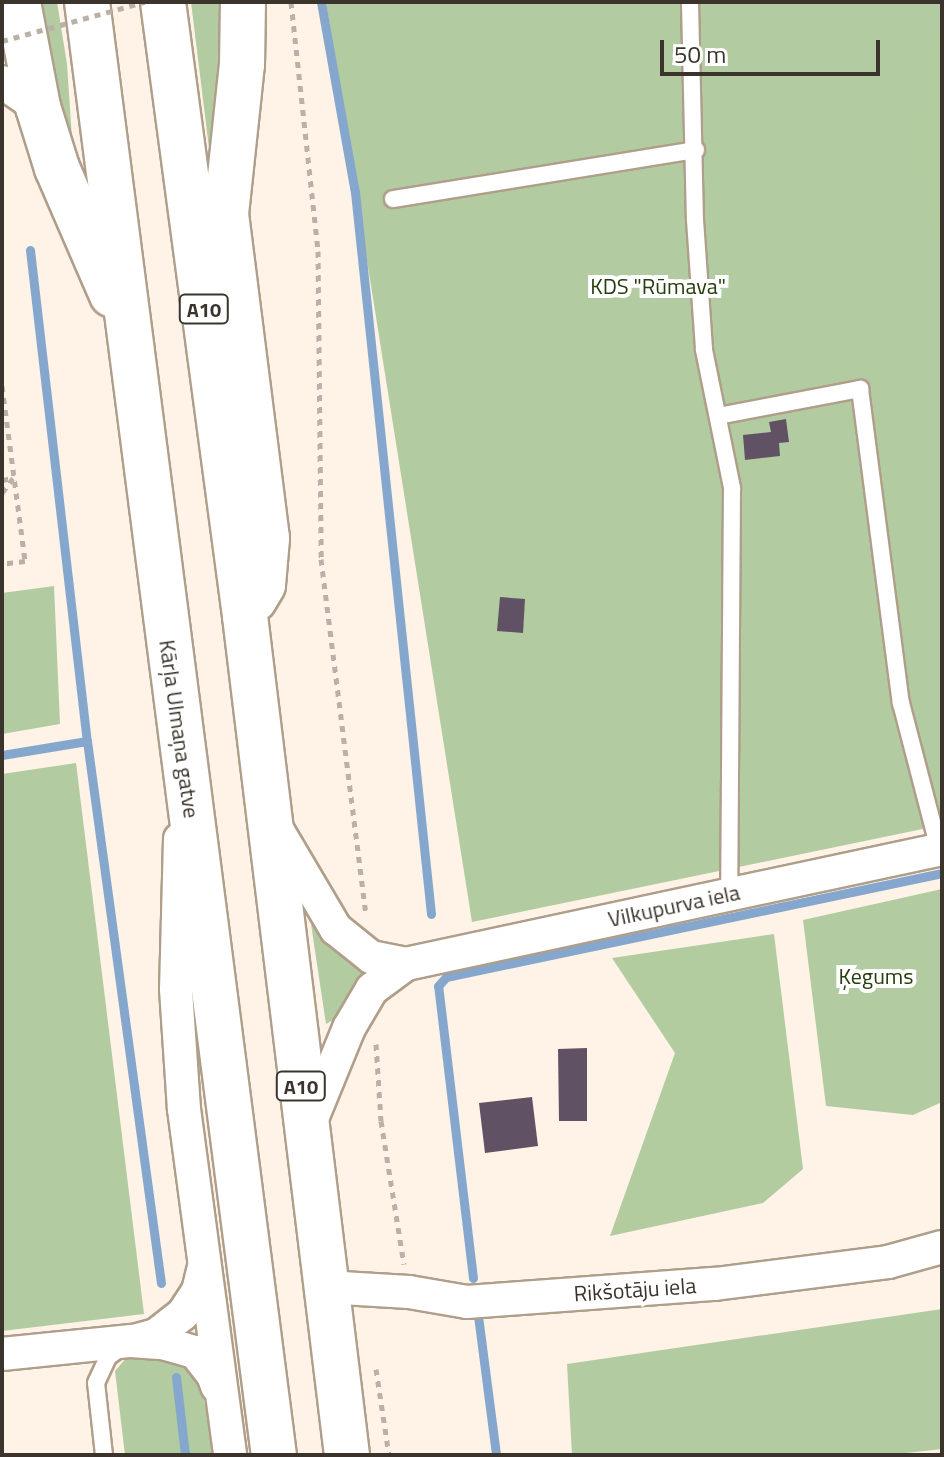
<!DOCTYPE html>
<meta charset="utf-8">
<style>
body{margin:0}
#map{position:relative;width:944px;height:1457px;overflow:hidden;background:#fef3e6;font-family:"Titillium Web",sans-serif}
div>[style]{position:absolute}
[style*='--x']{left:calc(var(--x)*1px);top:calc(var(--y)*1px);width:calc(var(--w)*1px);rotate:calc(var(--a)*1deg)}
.green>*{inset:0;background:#b3cba0}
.forest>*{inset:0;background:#b2cc9f}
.stream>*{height:9px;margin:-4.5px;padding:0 4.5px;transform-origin:4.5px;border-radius:4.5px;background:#85a7cd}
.building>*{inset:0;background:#615164}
.path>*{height:5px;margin-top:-2.5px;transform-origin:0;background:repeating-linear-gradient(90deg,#bab0a5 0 6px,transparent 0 12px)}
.roads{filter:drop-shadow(2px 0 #af9e8a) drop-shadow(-2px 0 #af9e8a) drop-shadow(0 2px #af9e8a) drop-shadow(0 -2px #af9e8a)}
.lane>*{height:16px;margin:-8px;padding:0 8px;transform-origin:8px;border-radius:8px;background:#fff}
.street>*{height:32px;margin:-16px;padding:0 16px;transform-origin:16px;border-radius:16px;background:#fff}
.highway>*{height:44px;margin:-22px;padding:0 22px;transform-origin:22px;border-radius:22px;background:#fff}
.path-bridge>*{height:5px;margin-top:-2.5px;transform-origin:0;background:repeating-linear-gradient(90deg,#bab0a5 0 6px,transparent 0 12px)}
span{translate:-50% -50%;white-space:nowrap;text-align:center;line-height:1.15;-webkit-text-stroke:8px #fff;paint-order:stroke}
.shield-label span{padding:2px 6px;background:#fff;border:2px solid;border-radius:6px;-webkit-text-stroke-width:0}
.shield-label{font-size:20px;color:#3b342c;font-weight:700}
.park-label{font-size:22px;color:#263d0d}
.street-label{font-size:22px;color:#3b342c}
.frame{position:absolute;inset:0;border:4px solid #3b342c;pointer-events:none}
.scale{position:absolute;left:660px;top:40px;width:220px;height:36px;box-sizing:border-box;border:4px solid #3b342c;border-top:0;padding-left:10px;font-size:24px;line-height:28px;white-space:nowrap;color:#3b342c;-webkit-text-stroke:6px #fff;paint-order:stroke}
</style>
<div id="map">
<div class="green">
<i style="clip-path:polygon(30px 2px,57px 2px,67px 64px,73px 153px)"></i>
<i style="clip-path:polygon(191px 2px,228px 2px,212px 151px,209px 148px)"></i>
<i style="clip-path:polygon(326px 2px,942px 2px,942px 825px,472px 922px)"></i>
<i style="clip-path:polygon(54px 586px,60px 724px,2px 734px,2px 593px)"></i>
<i style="clip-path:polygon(76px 763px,144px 1314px,2px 1331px,2px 774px)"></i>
<i style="clip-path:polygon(942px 889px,942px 1102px,913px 1115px,826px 1106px,803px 920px)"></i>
<i style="clip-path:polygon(311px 924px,318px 926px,362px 967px,364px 980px,333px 1020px,326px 1024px)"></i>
<i style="clip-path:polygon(942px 1309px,942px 1449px,888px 1455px,572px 1455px,567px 1364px)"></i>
<i style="clip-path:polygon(127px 1357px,185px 1358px,198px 1377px,207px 1412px,212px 1455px,125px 1455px,115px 1371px)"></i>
</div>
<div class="forest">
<i style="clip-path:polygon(942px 29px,942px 245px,914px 160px,935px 32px)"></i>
<i style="clip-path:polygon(774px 934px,803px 1169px,763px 1203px,610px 1236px,675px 1053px,612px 958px)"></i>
</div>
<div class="stream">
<i style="--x:321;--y:2;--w:193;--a:79.9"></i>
<i style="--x:355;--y:192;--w:726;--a:83.99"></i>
<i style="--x:30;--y:250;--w:494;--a:83.4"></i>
<i style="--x:87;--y:741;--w:547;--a:82.23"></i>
<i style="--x:2;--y:755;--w:86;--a:-9.4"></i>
<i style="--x:473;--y:1278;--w:294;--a:-96.8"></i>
<i style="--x:438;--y:986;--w:12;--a:-48"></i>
<i style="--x:446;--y:977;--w:507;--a:-11.84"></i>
<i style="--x:477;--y:1308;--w:148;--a:82.6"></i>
<i style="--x:176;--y:1377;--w:79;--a:83.4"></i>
</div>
<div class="building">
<i style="clip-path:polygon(786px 419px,789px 442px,779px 443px,780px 456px,745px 460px,743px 435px,771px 432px,769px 422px)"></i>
<i style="clip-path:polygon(500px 597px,525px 599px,523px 633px,497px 631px)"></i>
<i style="clip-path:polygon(587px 1048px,587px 1121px,559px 1121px,558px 1049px)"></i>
<i style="clip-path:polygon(532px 1097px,538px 1146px,485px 1153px,479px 1103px)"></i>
</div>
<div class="path">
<i style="--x:291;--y:2;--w:250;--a:83.8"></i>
<i style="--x:318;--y:251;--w:308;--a:89.4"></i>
<i style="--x:321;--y:559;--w:358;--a:82.8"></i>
<i style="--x:2;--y:386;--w:177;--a:82.5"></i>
<i style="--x:25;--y:561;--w:23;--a:173"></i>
<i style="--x:2;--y:480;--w:11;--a:-10"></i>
<i style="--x:13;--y:478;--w:19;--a:126"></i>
<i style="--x:376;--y:1044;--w:77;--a:86.3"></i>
<i style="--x:381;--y:1121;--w:145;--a:80.9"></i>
<i style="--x:376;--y:1369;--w:87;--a:81.4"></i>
</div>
<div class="roads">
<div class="lane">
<i style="--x:690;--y:2;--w:218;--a:88.7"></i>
<i style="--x:695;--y:220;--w:130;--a:86"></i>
<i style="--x:704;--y:350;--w:141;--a:78.5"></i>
<i style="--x:732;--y:488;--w:406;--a:90.4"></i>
<i style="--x:393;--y:199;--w:307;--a:-9.2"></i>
<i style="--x:718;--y:416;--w:145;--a:-10.8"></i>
<i style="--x:860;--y:389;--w:317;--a:82.6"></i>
<i style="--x:901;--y:703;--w:151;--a:75.4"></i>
<i style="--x:104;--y:1455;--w:72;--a:-96.3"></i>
<i style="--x:96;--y:1383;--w:29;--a:-65"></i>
<i style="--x:108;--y:1357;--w:17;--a:-36"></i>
</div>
<div class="street">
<i style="--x:2;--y:82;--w:44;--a:34.8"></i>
<i style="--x:275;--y:826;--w:120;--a:59.4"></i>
<i style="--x:336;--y:929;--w:45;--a:38.7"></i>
<i style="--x:371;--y:957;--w:36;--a:11"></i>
<i style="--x:406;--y:964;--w:548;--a:-12.11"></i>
<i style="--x:180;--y:839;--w:150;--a:91.5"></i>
<i style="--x:176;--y:989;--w:120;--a:86.2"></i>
<i style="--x:184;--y:1109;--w:349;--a:82.4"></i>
<i style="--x:309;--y:1126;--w:106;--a:-67.8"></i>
<i style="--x:349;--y:1028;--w:45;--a:-59.5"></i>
<i style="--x:372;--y:989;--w:42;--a:-36.3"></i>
<i style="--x:325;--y:1287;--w:84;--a:3.4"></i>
<i style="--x:409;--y:1292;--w:59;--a:9.8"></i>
<i style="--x:467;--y:1302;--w:249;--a:-4.2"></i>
<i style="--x:715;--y:1284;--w:174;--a:-7.2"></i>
<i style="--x:888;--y:1262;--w:56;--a:-15.5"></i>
<i style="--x:138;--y:1340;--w:19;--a:-16"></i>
<i style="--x:156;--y:1335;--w:34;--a:-38"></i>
<i style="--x:183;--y:1314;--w:27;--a:-57"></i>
<i style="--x:198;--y:1291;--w:25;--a:-76"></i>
<i style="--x:2;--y:1354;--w:130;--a:-5.8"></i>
<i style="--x:131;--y:1341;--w:32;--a:4"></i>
<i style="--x:163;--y:1343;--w:33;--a:16"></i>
<i style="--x:195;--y:1352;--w:29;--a:52"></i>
<i style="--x:213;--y:1375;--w:12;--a:70"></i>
</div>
<div class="highway">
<i style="--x:18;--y:2;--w:107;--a:79.2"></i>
<i style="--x:38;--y:107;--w:64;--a:72.7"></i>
<i style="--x:57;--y:168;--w:138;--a:66.6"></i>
<i style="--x:87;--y:2;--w:1465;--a:82.67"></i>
<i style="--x:163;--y:2;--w:619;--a:82.39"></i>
<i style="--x:245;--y:616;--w:845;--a:83.07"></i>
<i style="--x:243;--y:2;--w:62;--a:90.9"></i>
<i style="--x:242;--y:64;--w:151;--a:96.1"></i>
<i style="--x:226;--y:214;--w:327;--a:82.8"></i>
<i style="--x:267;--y:538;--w:47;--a:94.9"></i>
<i style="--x:263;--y:585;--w:17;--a:121"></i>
</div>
</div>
<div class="path-bridge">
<i style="--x:2;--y:41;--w:148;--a:-15.3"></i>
</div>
<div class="shield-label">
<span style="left:204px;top:309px">A10</span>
<span style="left:301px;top:1086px">A10</span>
</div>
<div class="park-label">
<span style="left:658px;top:287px">KDS "Rūmava"</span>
<span style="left:876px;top:977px">Ķegums</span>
</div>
<div class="street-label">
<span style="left:179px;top:729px;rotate:82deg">Kārļa Ulmaņa gatve</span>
<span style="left:674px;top:906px;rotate:-12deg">Vilkupurva iela</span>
<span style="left:635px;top:1290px;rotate:-4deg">Rikšotāju iela</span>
</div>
<div class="frame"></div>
<div class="scale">50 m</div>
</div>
